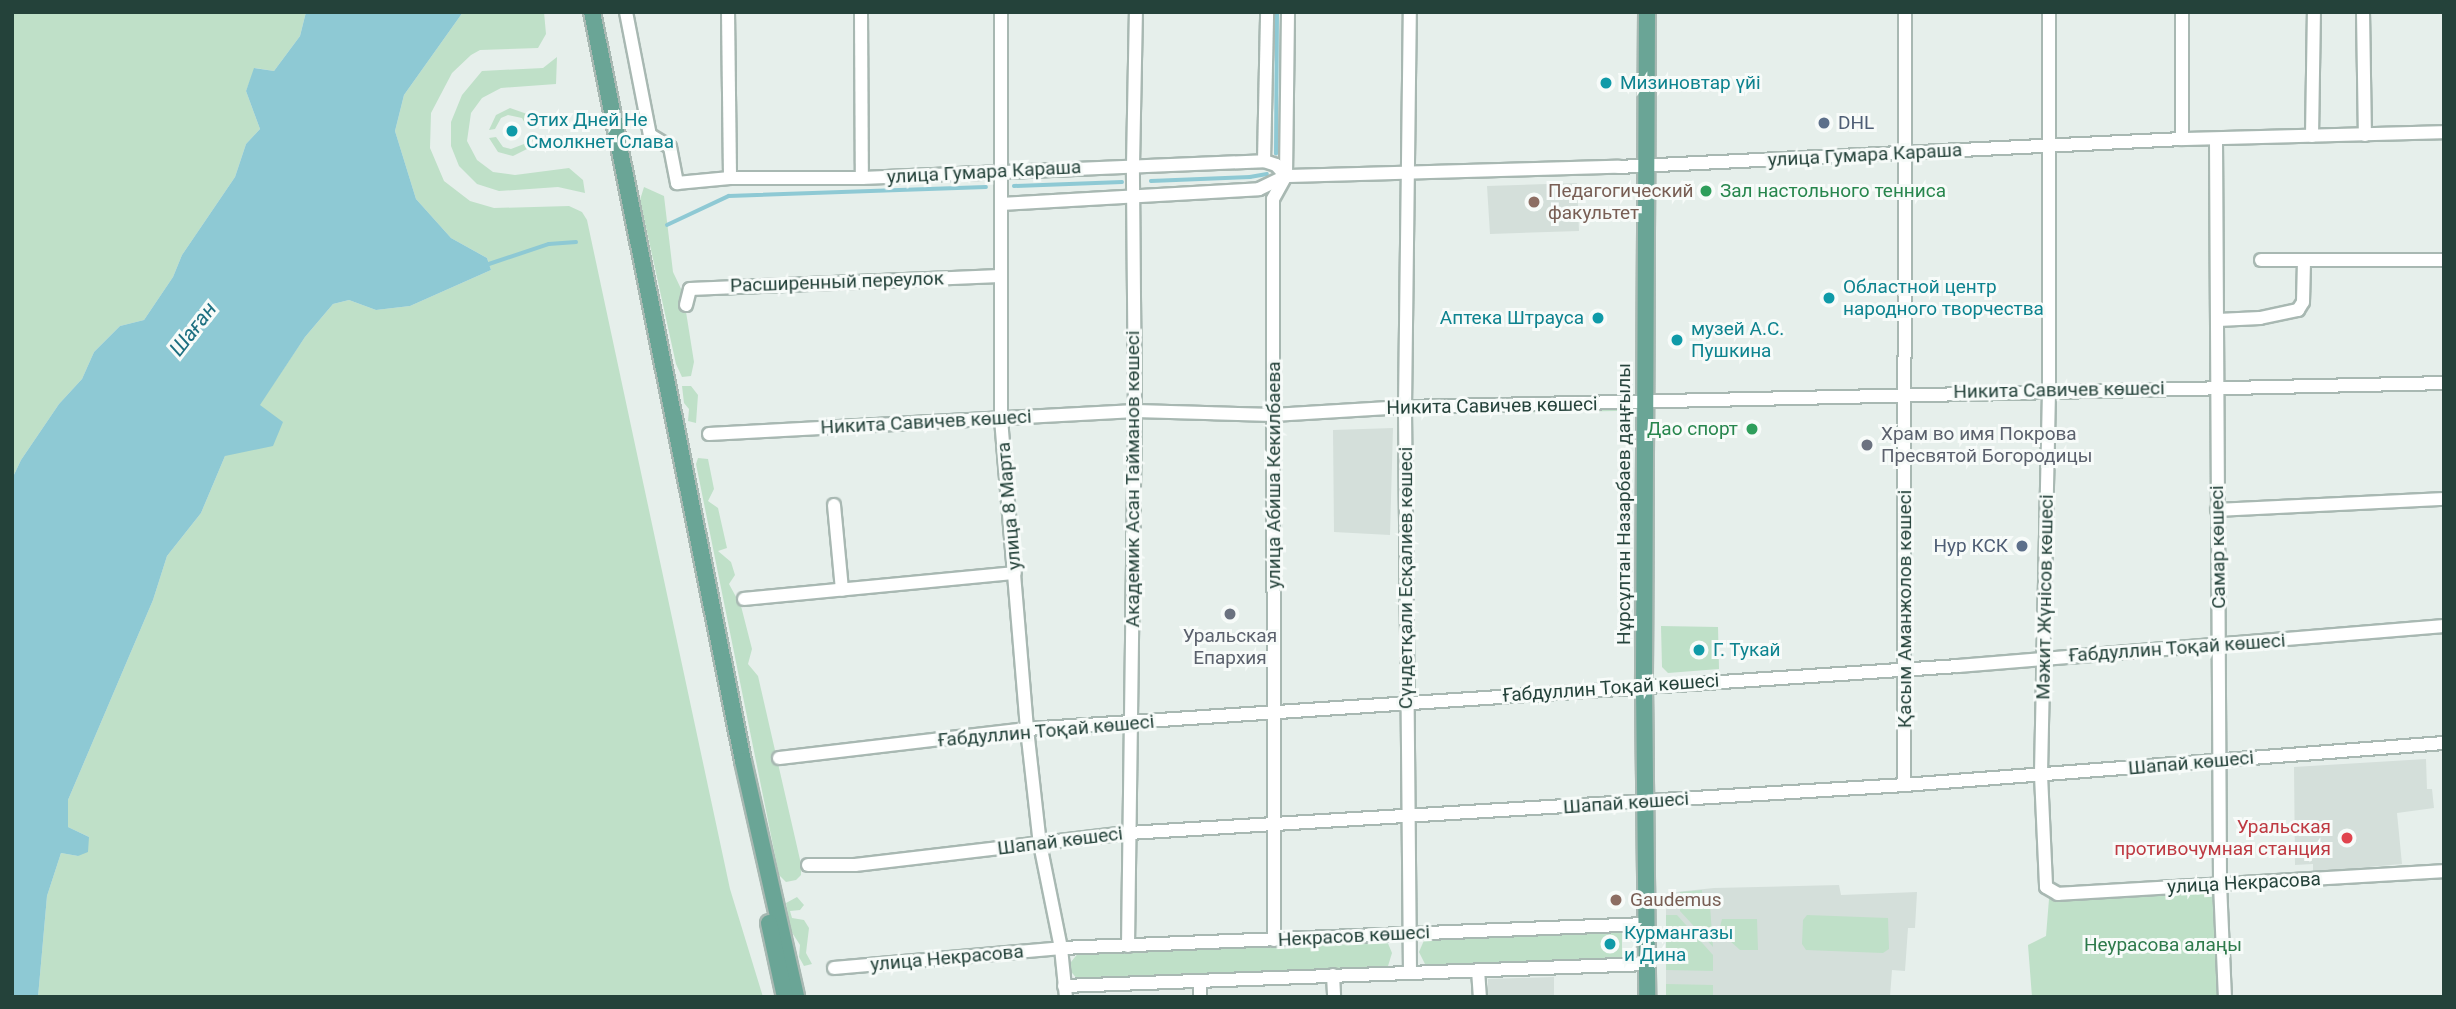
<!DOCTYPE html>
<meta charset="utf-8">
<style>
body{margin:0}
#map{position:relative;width:2456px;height:1009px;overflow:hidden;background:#e6efeb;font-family:Roboto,sans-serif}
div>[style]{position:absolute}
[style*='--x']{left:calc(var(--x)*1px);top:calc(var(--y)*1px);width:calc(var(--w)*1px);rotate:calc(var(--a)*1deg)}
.built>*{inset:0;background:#d4dfda}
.green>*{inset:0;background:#bfe0c8}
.water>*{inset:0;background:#8ec9d4}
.stream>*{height:3.5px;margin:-1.75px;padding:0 1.75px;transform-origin:1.75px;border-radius:1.75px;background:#8ec9d4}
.roads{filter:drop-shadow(2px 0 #a8b8b2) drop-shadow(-2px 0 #a8b8b2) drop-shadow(0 2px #a8b8b2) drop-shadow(0 -2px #a8b8b2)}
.minor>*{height:12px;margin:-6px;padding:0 6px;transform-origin:6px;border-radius:6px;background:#fff}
.major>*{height:16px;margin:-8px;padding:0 8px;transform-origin:8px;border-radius:8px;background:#6aa596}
.dots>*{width:19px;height:19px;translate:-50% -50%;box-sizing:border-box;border:4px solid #f7fbf9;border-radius:50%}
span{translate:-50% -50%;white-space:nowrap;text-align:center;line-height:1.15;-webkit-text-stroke:6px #f7fbf9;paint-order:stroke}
.culture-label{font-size:19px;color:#0d838f}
.left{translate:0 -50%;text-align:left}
.right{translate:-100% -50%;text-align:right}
.service-label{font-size:19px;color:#4e5e75}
.street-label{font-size:19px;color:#24423a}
.education-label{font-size:19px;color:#785e54}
.leisure-label{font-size:19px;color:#27864d}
.worship-label{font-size:19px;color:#5b616d}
.health-label{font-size:19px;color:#be3a42}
.park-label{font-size:19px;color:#2d7a4b}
.water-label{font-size:21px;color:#1c6f80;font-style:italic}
.frame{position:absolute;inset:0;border:14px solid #24423a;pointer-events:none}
</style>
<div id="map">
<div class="built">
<i style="clip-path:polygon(1577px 183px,1579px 231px,1490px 234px,1487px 186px)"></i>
<i style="clip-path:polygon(1393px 428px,1390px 535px,1334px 532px,1333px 430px)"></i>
<i style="clip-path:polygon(2426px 759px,2427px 789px,2432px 789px,2434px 808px,2397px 813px,2402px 864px,2313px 872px,2313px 864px,2295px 865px,2294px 767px)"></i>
<i style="clip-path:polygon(1839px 885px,1841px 895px,1917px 892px,1915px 928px,1908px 928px,1905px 971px,1892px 970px,1890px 997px,1666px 997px,1666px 893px,1714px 888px)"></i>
<i style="clip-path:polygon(1554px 977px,1554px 997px,1488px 997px,1488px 979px)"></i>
</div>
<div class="green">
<i style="clip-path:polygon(12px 12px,306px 12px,300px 36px,274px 71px,255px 68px,246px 91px,260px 129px,246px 144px,235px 177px,182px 255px,173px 277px,144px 320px,120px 326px,94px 352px,82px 379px,59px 404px,21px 460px,12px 479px)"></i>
<i style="clip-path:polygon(463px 12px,544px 12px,546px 34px,538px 48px,480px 50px,471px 55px,452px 73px,431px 113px,430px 148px,444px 181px,470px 201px,494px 208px,569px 206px,582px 212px,587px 220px,730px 889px,763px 997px,38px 997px,47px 896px,61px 853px,78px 856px,89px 837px,68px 827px,68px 800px,153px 600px,167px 556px,201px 513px,225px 456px,305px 337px,333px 304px,349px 300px,376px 310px,410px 306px,491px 270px,487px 258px,451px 238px,416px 199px,395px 131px,404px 95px)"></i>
<i style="clip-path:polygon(557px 57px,556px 84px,501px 88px,482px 98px,471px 113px,467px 141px,477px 160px,493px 172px,515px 175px,569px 168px,583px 180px,585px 193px,558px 187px,499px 191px,477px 184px,459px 166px,451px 146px,451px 122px,462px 95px,482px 71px,543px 68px)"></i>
<i style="clip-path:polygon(510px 108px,527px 114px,535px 127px,527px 127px,522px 118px,508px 115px,501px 118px,495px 129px,489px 130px,496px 115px)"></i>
<i style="clip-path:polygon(536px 134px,529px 148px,513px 156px,498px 152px,489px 138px,496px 137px,503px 147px,511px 149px,524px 144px,528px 135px)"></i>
<i style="clip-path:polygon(644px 187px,664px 196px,673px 272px,683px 293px,694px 362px,691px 376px,682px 377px,676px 364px,640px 200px)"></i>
<i style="clip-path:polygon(682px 386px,691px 386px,698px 395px,696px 423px,688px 421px,689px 409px,684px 403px)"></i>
<i style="clip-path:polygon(1616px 396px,1617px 411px,1432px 414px,1432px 399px)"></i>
<i style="clip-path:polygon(698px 458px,708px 459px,714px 489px,708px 501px,718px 508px,727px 548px,718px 551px,731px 562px,735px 575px,729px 584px,741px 606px,752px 649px,748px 664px,758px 676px,801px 864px,801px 875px,796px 880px,786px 882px,779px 875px,696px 464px)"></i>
<i style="clip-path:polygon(1661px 626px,1718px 627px,1719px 669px,1668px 673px,1662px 667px)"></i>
<i style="clip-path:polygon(2217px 889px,2222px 997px,2032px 997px,2028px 945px,2046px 936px,2049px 899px)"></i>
<i style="clip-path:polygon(1702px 890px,1703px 905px,1710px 905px,1713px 947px,1680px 911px,1680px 892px)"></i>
<i style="clip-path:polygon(797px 897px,804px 905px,800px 910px,790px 911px,792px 918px,804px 920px,809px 928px,806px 953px,812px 964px,804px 966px,799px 957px,800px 945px,791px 931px,786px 903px)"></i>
<i style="clip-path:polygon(1666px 915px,1677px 915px,1713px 955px,1713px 971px,1666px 970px)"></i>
<i style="clip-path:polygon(1807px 915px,1888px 918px,1889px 949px,1883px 953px,1806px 950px,1802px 944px,1803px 920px)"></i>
<i style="clip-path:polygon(1722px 919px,1757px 919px,1758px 950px,1740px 950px,1719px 931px)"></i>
<i style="clip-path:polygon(1622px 929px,1622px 958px,1426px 966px,1419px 952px,1425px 938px)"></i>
<i style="clip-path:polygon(1387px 941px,1392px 953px,1388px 966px,1376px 969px,1079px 981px,1067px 967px,1079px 952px)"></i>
<i style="clip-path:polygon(1666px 984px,1713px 985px,1713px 997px,1666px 997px)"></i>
</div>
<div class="water">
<i style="clip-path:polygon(306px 12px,463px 12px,404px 95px,395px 131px,416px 199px,451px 238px,487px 258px,491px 270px,410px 306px,376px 310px,349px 300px,333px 304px,305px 337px,260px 405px,283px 422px,273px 446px,225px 456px,201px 513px,167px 556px,153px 600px,68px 800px,68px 827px,89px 837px,88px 852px,78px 856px,61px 853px,47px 896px,38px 997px,12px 997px,12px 479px,21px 460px,59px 404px,82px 379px,94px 352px,120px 326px,144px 320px,173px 277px,182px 255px,235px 177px,246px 144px,260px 129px,246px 91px,254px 68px,274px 71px,300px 36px)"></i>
</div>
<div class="stream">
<i style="--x:1276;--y:154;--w:142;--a:-89.6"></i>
<i style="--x:1151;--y:181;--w:99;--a:-2.3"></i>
<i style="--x:1250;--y:177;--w:17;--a:-10"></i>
<i style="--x:1014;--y:186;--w:108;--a:-2.1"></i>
<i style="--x:667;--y:225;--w:68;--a:-25.1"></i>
<i style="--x:729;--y:196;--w:257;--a:-2"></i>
<i style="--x:489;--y:264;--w:63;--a:-18.4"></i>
<i style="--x:549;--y:244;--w:27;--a:-4"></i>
</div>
<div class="roads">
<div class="minor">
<i style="--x:626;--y:12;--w:125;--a:79"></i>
<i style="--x:650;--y:135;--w:23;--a:31"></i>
<i style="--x:670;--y:147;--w:37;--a:79"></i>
<i style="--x:677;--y:183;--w:53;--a:-5.4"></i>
<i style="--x:730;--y:178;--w:132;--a:0"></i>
<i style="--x:862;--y:178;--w:402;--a:-2.4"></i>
<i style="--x:1264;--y:161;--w:13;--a:18"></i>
<i style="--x:1276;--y:165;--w:15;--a:48"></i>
<i style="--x:728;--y:12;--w:166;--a:89.3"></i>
<i style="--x:861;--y:12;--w:166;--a:89.7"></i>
<i style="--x:1001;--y:12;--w:407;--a:90"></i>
<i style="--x:1001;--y:419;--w:311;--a:85.2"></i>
<i style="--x:1027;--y:729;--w:116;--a:83.6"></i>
<i style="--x:1040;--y:844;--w:106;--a:78.6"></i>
<i style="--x:1061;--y:948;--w:49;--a:84.2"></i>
<i style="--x:2049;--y:12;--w:379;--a:90"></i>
<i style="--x:2049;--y:391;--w:384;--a:91.2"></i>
<i style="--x:2041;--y:775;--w:112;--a:87.4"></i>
<i style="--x:2046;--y:887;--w:14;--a:30"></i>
<i style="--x:2058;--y:894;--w:387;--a:-3.4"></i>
<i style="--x:2363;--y:12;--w:123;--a:89.1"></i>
<i style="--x:2312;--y:136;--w:124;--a:-89.1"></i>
<i style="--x:2182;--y:139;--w:127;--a:-90"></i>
<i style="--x:2216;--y:140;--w:744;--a:89.69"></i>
<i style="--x:2220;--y:884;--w:113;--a:87.5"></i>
<i style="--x:1264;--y:161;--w:149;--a:-88.8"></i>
<i style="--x:1001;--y:204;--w:258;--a:-3.3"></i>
<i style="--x:1259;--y:189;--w:30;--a:-26"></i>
<i style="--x:1286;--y:176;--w:332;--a:-1.6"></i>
<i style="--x:1618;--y:167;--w:565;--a:-2.84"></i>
<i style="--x:2182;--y:139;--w:262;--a:-1.5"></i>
<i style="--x:2261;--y:260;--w:183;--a:0"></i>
<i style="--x:686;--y:305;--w:16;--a:-76"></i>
<i style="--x:690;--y:289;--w:310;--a:-2.4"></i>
<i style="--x:2218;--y:320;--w:42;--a:-2.7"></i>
<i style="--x:2260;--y:318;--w:39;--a:-12"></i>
<i style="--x:2298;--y:310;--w:9;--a:-58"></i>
<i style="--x:2303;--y:302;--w:42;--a:-88.6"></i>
<i style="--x:709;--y:434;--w:427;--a:-3.1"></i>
<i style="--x:1135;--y:411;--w:138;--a:1.7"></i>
<i style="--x:1273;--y:415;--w:132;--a:-3.5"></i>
<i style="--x:1405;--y:407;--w:1039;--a:-1.32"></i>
<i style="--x:834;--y:505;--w:85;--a:84.6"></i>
<i style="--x:2217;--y:510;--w:227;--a:-2.8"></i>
<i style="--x:744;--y:599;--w:272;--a:-5.5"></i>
<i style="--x:779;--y:758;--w:250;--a:-6.7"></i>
<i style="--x:1027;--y:729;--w:933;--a:-3.87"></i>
<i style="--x:1958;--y:666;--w:488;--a:-4.7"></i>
<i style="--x:1904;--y:785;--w:773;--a:-89.93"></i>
<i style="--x:808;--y:865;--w:47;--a:0"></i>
<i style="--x:855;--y:865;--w:276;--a:-6.7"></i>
<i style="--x:1129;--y:833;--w:776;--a:-3.54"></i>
<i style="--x:1904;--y:785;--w:542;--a:-4.45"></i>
<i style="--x:1274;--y:940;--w:741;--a:-90.08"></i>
<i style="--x:1273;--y:199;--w:26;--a:-61"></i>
<i style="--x:1286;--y:176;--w:164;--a:-89.3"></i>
<i style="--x:1128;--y:946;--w:535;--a:-89.25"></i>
<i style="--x:1135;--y:411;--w:246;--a:-90.5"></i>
<i style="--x:1133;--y:165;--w:153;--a:-88.9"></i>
<i style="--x:834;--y:968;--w:228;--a:-5"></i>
<i style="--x:1061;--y:948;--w:586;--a:-2.35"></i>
<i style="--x:1478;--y:970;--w:27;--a:86"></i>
<i style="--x:1410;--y:972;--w:565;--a:-90.51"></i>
<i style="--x:1405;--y:407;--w:395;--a:-89.3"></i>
<i style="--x:1333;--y:975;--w:22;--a:87"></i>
<i style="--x:1200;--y:981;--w:16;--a:90"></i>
<i style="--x:1064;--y:986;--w:583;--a:-2.16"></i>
</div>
<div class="major">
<i style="--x:592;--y:12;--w:764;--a:78.6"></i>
<i style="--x:743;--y:761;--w:242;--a:77.3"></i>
<i style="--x:1647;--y:12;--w:673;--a:90.26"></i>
<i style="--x:1644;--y:685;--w:312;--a:89.4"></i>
<i style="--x:769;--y:923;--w:76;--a:77.8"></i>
</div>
</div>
<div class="dots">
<i style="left:1606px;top:83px;background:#0f9aa8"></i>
<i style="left:1824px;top:123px;background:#5c6f8a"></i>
<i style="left:512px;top:131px;background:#0f9aa8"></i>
<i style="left:1706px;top:191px;background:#2e9e5b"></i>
<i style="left:1534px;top:202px;background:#8d6e63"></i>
<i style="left:1829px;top:298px;background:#0f9aa8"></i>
<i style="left:1598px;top:318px;background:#0f9aa8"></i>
<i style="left:1677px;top:340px;background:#0f9aa8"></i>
<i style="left:1752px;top:429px;background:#2e9e5b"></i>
<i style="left:1867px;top:445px;background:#6b7280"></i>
<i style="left:2022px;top:546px;background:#5c6f8a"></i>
<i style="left:1230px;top:614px;background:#6b7280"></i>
<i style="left:1699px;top:650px;background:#0f9aa8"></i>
<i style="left:2347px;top:838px;background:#e0444e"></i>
<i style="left:1616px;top:900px;background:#8d6e63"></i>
<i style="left:1610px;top:944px;background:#0f9aa8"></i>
</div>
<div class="culture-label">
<span class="left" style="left:1620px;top:83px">Мизиновтар үйі</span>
<span class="left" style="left:526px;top:131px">Этих Дней Не<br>Смолкнет Слава</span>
<span class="left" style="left:1843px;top:298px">Областной центр<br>народного творчества</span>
<span class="right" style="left:1584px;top:318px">Аптека Штрауса</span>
<span class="left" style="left:1691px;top:340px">музей А.С.<br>Пушкина</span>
<span class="left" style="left:1713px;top:650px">Г. Тукай</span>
<span class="left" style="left:1624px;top:944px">Курмангазы<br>и Дина</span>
</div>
<div class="service-label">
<span class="left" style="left:1838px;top:123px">DHL</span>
<span class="right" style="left:2008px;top:546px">Нур КСК</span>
</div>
<div class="street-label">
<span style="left:1865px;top:155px;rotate:-3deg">улица Гумара Караша</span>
<span style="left:984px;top:172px;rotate:-3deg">улица Гумара Караша</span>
<span style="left:837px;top:282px;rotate:-2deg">Расширенный переулок</span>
<span style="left:2059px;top:390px;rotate:-1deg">Никита Савичев көшесі</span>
<span style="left:1492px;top:406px;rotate:-1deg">Никита Савичев көшесі</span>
<span style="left:926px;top:422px;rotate:-3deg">Никита Савичев көшесі</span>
<span style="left:1274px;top:475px;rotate:-90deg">улица Абиша Кекилбаева</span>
<span style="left:1133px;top:479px;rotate:-90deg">Академик Асан Тайманов көшесі</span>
<span style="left:1624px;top:504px;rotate:-90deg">Нұрсұлтан Назарбаев даңғылы</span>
<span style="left:1009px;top:506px;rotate:-95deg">улица 8 Марта</span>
<span style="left:2218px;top:547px;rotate:-91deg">Самар көшесі</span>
<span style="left:1406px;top:578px;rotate:-90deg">Сүндетқали Есқалиев көшесі</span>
<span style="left:2045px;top:597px;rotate:-89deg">Мәжит Жүнісов көшесі</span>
<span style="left:1905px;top:609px;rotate:-90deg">Қасым Аманжолов көшесі</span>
<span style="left:2177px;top:648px;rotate:-4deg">Ғабдуллин Тоқай көшесі</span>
<span style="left:1611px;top:688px;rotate:-4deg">Ғабдуллин Тоқай көшесі</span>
<span style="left:1046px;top:731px;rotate:-5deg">Ғабдуллин Тоқай көшесі</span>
<span style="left:2191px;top:763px;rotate:-5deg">Шапай көшесі</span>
<span style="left:1626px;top:803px;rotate:-4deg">Шапай көшесі</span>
<span style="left:1060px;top:841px;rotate:-7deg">Шапай көшесі</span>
<span style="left:2244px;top:883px;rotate:-3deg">улица Некрасова</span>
<span style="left:1354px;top:936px;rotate:-3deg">Некрасов көшесі</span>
<span style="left:947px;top:958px;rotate:-5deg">улица Некрасова</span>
</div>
<div class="education-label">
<span class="left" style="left:1548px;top:202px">Педагогический<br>факультет</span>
<span class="left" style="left:1630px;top:900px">Gaudemus</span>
</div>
<div class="leisure-label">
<span class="left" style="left:1720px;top:191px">Зал настольного тенниса</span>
<span class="right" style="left:1738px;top:429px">Дао спорт</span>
</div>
<div class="worship-label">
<span class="left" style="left:1881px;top:445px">Храм во имя Покрова<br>Пресвятой Богородицы</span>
<span style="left:1230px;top:647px">Уральская<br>Епархия</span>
</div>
<div class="health-label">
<span class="right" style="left:2331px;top:838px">Уральская<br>противочумная станция</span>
</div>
<div class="park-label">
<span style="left:2163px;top:945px">Неурасова алаңы</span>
</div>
<div class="water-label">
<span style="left:193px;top:329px;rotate:-52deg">Шаған</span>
</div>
<div class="frame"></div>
</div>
